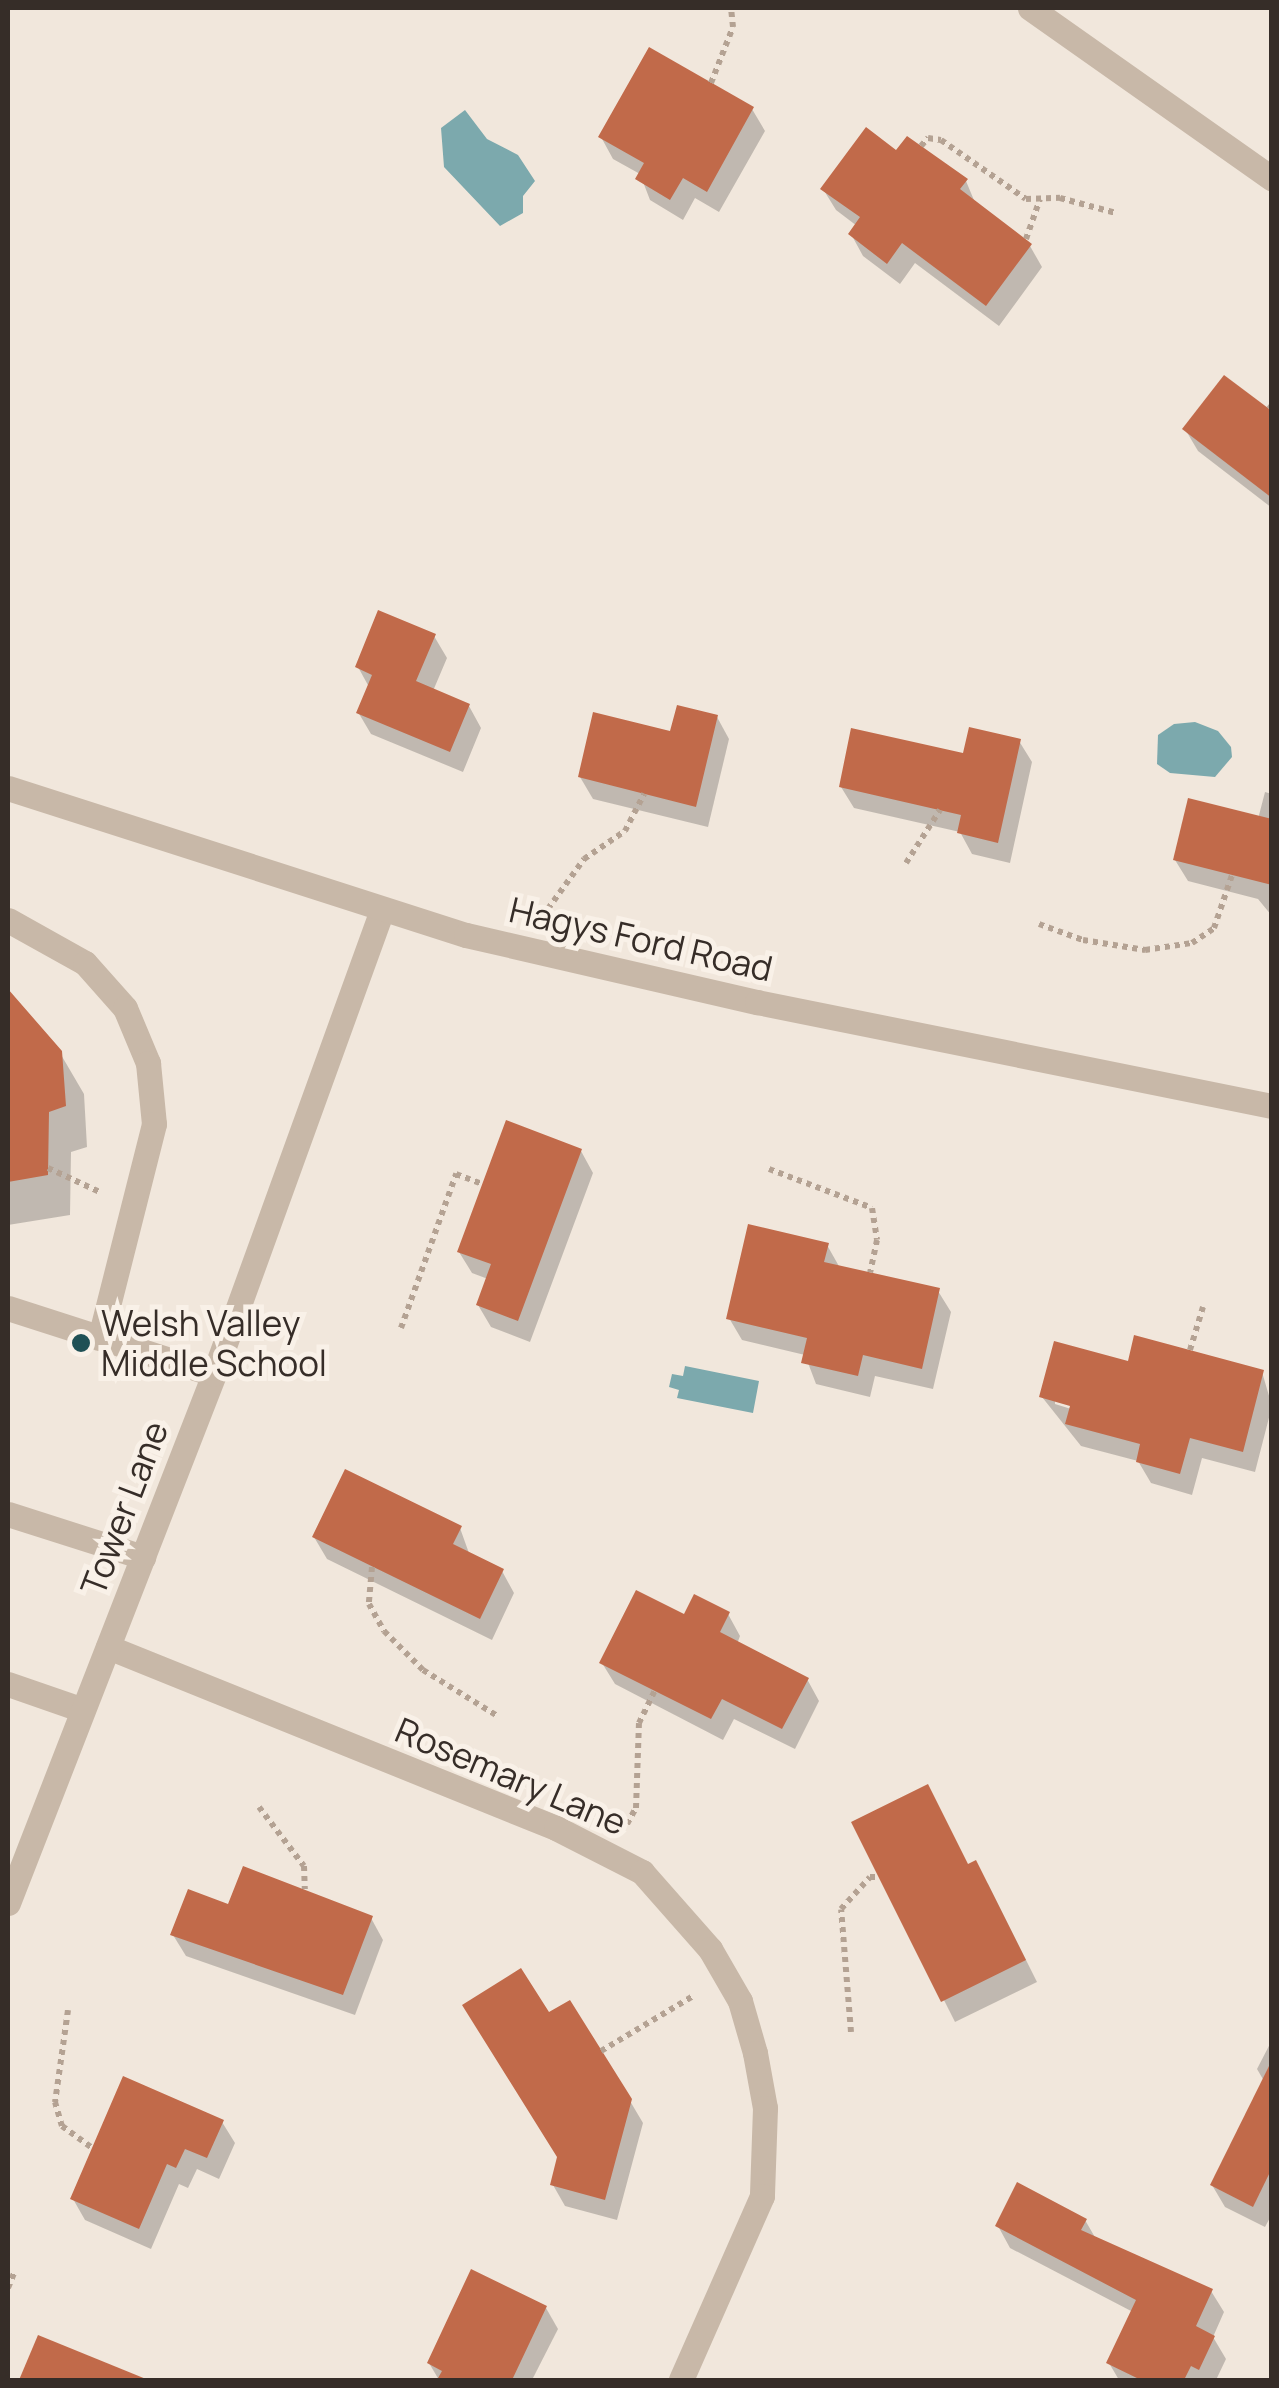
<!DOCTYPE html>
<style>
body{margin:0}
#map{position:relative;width:1279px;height:2388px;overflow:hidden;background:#f1e7dc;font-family:Manrope,sans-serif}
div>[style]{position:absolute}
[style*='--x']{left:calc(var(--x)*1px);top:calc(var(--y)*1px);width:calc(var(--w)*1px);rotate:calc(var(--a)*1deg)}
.water>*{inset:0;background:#7ca9ad}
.shadow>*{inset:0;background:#0003}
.building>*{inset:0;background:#c16a4a}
.path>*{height:6px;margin-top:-3px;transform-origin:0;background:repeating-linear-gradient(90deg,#b4a293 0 5px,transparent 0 10px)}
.service>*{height:25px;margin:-12.5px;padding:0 12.5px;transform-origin:12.5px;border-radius:12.5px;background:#c8b8a8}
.minor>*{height:25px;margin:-12.5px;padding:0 12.5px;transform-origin:12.5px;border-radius:12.5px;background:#c8b8a8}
.tertiary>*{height:25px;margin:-12.5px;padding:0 12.5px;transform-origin:12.5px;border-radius:12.5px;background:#c8b8a8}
.dots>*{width:28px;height:28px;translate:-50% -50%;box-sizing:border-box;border:5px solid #f9f1e8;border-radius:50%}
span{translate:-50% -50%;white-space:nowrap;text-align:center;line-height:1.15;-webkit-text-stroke:10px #f9f1e8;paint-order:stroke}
.street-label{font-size:35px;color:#362d28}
.poi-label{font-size:35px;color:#362d28}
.left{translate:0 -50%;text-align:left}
.frame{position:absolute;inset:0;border:10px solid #362d28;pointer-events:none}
</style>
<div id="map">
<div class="water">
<i style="clip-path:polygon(465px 110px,487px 139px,518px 155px,535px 181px,523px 196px,523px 213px,500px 226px,444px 167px,441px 128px)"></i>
<i style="clip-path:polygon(1195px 722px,1218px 731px,1231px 747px,1232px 757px,1215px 777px,1170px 773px,1157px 764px,1158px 735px,1174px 724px)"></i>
<i style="clip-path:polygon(685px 1366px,759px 1381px,753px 1413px,677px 1398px,679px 1390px,669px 1387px,672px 1374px,683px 1376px)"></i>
</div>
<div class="shadow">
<i style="clip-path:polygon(752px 109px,765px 131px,719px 212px,695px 198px,683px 220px,650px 200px,640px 174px,613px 159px,601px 137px)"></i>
<i style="clip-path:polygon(897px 153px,966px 181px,976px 205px,1030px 246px,1042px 267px,999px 326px,915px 263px,900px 284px,863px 256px,851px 234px,857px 226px,836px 210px,823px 189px)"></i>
<i style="clip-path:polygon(1272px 415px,1272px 508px,1198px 451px,1185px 429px)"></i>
<i style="clip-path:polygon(434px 636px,447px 658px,433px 691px,469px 706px,481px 728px,463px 772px,371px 734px,358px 712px,369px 687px,358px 667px)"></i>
<i style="clip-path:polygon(717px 717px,729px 739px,708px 827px,593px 799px,580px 777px)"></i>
<i style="clip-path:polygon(1019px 741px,1032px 762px,1010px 863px,972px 854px,960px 832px,854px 808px,841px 787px)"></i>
<i style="clip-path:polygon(1265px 792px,1272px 794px,1272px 916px,1258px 899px,1188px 881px,1175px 860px,1258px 819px)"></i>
<i style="clip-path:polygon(8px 1019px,60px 1053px,84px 1094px,87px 1147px,71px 1152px,70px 1215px,8px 1225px)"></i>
<i style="clip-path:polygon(581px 1151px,593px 1173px,530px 1342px,491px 1327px,478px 1305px,488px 1279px,472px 1273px,459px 1252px)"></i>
<i style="clip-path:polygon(827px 1245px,840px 1268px,938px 1291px,951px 1312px,933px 1389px,875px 1376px,870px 1397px,816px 1384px,805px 1355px,742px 1340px,729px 1318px)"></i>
<i style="clip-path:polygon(evenodd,1129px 1364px,1262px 1372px,1272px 1406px,1255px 1472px,1202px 1458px,1192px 1495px,1151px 1483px,1138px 1461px,1081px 1446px,1042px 1397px,1129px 1364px,1055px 1399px,1082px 1407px,1081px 1412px,1055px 1404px,1055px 1399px)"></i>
<i style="clip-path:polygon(460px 1528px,470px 1556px,502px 1571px,514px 1593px,492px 1640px,327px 1559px,314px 1537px)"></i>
<i style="clip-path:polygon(728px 1614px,740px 1636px,737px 1644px,807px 1679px,819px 1701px,795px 1749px,734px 1719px,723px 1740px,615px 1684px,602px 1663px,685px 1617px)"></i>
<i style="clip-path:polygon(855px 1823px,968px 1867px,988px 1884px,1037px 1982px,955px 2022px)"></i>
<i style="clip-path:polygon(230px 1907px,371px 1918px,383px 1940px,355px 2015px,186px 1956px,173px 1935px)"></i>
<i style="clip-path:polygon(548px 2016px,630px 2101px,643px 2123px,617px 2220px,565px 2206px,553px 2185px,560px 2158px)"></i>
<i style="clip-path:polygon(1272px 2040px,1272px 2214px,1265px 2227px,1225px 2207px,1212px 2185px,1264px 2081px,1257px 2069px)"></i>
<i style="clip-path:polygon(222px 2122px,235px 2143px,219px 2179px,197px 2169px,188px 2188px,179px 2184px,151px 2249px,85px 2220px,73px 2199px)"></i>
<i style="clip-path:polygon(1085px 2220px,1096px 2239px,1211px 2291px,1224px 2312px,1213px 2337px,1226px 2359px,1216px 2380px,1119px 2380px,1109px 2363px,1133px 2312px,1010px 2248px,998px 2226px)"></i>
<i style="clip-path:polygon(546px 2308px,558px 2329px,532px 2380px,439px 2380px,429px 2363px)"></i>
</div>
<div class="building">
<i style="clip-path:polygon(649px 47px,754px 107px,707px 192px,683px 178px,670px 200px,635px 179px,644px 163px,598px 137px)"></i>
<i style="clip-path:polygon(866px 127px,896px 150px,907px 136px,968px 179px,960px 189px,1032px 244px,986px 306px,902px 243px,887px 264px,848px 234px,860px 217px,820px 189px)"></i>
<i style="clip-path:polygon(1224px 375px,1272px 411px,1272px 498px,1182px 429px)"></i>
<i style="clip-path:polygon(378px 610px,436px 634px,416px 681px,470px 704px,450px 752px,356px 713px,372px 675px,355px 667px)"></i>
<i style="clip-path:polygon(677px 705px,718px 715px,696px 807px,578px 777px,593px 712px,670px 731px)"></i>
<i style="clip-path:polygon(969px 727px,1021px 739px,998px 843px,957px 833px,961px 815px,839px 787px,851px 728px,963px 753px)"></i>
<i style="clip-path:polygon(1188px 798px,1272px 819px,1272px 885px,1173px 860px)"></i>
<i style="clip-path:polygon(8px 989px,62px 1051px,66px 1106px,49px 1112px,48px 1175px,8px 1182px)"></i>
<i style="clip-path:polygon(506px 1120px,582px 1149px,518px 1321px,476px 1305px,491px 1264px,457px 1252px)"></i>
<i style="clip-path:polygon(748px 1224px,829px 1243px,824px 1262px,940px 1288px,922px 1369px,863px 1355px,858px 1376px,801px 1363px,807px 1338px,726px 1319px)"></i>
<i style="clip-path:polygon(1134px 1335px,1264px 1370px,1243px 1452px,1190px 1438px,1180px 1474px,1136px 1462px,1140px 1444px,1065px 1424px,1070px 1406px,1039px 1397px,1054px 1341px,1128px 1361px)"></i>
<i style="clip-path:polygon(345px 1469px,462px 1526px,453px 1544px,504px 1569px,480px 1619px,312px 1537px)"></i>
<i style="clip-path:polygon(636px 1590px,684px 1614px,694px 1594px,730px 1612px,720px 1632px,809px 1678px,782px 1729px,722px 1699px,711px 1719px,599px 1663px)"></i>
<i style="clip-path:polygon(928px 1784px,968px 1864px,976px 1860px,1026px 1960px,941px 2002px,851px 1822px)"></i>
<i style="clip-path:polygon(243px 1866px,373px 1916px,343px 1995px,170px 1935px,188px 1889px,228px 1904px)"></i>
<i style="clip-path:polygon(521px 1968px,549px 2012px,570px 2000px,632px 2099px,605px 2200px,550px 2185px,557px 2157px,462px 2005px)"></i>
<i style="clip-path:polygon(1272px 2060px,1272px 2168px,1253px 2207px,1210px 2185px)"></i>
<i style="clip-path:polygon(123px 2076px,224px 2120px,207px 2158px,185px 2149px,176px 2168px,167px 2164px,139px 2229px,70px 2199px)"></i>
<i style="clip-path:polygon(1017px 2182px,1087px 2219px,1081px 2230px,1213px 2289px,1196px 2326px,1215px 2336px,1199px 2370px,1191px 2366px,1184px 2380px,1141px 2380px,1106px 2363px,1136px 2300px,995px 2226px)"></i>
<i style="clip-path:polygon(471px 2269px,547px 2306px,512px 2380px,437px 2380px,442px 2371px,427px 2363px)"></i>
<i style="clip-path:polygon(38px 2335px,146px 2379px,146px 2380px,19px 2380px)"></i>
</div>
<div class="path">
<i style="--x:711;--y:83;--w:60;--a:-68.6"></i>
<i style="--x:733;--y:27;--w:19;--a:-96"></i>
<i style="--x:921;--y:146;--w:11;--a:-49"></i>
<i style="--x:928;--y:138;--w:13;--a:9"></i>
<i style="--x:941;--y:140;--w:103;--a:34.8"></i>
<i style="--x:1026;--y:199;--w:34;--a:-2"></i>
<i style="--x:1060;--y:198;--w:58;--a:15"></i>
<i style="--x:1026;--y:239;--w:42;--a:-70.7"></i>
<i style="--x:1269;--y:409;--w:5;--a:-53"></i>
<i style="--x:906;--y:863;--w:63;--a:-57.3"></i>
<i style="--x:542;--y:917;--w:72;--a:-54.1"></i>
<i style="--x:584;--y:859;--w:50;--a:-34.3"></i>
<i style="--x:625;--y:831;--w:42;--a:-62.8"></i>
<i style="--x:1039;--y:924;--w:47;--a:20"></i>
<i style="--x:1083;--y:940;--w:63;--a:9.2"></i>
<i style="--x:1145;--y:950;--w:48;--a:-8.5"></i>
<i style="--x:1192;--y:943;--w:27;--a:-34"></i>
<i style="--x:1214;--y:928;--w:56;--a:-71.2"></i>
<i style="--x:48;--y:1168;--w:57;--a:24.8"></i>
<i style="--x:769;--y:1169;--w:110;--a:20.7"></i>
<i style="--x:872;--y:1208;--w:32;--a:81"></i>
<i style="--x:877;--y:1240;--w:33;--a:102"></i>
<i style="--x:401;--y:1328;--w:164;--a:-70.3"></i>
<i style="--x:456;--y:1174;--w:28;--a:21"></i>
<i style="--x:1190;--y:1350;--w:45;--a:-73.2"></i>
<i style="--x:372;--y:1567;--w:37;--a:95"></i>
<i style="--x:369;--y:1604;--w:31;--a:61"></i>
<i style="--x:384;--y:1631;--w:55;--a:45"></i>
<i style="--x:423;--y:1670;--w:89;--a:31.7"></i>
<i style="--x:259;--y:1807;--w:74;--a:52.7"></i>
<i style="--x:304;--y:1866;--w:23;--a:88"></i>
<i style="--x:627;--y:1824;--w:18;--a:-61"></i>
<i style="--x:636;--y:1808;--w:85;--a:-88"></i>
<i style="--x:639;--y:1723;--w:37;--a:-64"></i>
<i style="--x:68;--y:2010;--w:93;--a:98"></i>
<i style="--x:55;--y:2102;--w:25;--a:74"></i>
<i style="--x:62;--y:2126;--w:37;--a:36"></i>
<i style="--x:851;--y:2032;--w:123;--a:-94.6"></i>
<i style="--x:841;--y:1909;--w:43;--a:-47.8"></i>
<i style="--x:870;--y:1877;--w:9;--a:0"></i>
<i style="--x:601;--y:2051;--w:109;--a:-30.8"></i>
<i style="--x:8;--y:2288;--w:16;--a:-68"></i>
</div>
<div class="service">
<i style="--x:8;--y:920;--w:88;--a:29.2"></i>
<i style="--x:85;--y:963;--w:60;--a:48.4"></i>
<i style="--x:125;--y:1008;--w:60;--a:67.3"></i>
<i style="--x:148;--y:1063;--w:61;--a:84.4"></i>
<i style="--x:154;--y:1124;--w:221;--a:104.2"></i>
<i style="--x:8;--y:1308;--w:216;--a:17.8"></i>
<i style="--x:8;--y:1514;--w:142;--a:17.7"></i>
<i style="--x:8;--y:1684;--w:79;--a:19.1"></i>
</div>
<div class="minor">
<i style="--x:1030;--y:8;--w:296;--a:35.2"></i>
<i style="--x:108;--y:1647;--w:483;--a:22"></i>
<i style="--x:556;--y:1828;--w:97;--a:27.1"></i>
<i style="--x:642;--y:1872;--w:103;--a:48.6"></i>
<i style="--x:710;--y:1949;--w:60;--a:60"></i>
<i style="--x:740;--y:2001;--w:54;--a:73.9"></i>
<i style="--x:755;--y:2053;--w:56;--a:79.7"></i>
<i style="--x:765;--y:2108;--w:88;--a:92"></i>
<i style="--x:762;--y:2196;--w:201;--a:113.8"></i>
<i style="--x:8;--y:1903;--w:568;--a:-68.72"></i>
<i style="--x:214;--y:1374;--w:493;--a:-70.1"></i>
</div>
<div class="tertiary">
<i style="--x:8;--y:788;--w:481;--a:17.8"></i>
<i style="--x:466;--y:935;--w:299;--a:13"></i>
<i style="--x:757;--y:1002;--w:525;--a:11.42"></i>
</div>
<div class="dots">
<i style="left:81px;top:1343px;background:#1f5055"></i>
</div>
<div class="street-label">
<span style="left:641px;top:939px;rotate:13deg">Hagys Ford Road</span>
<span style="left:124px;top:1508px;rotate:-69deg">Tower Lane</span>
<span style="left:511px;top:1776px;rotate:23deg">Rosemary Lane</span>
</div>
<div class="poi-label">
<span class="left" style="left:101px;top:1343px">Welsh Valley<br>Middle School</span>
</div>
<div class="frame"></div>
</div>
